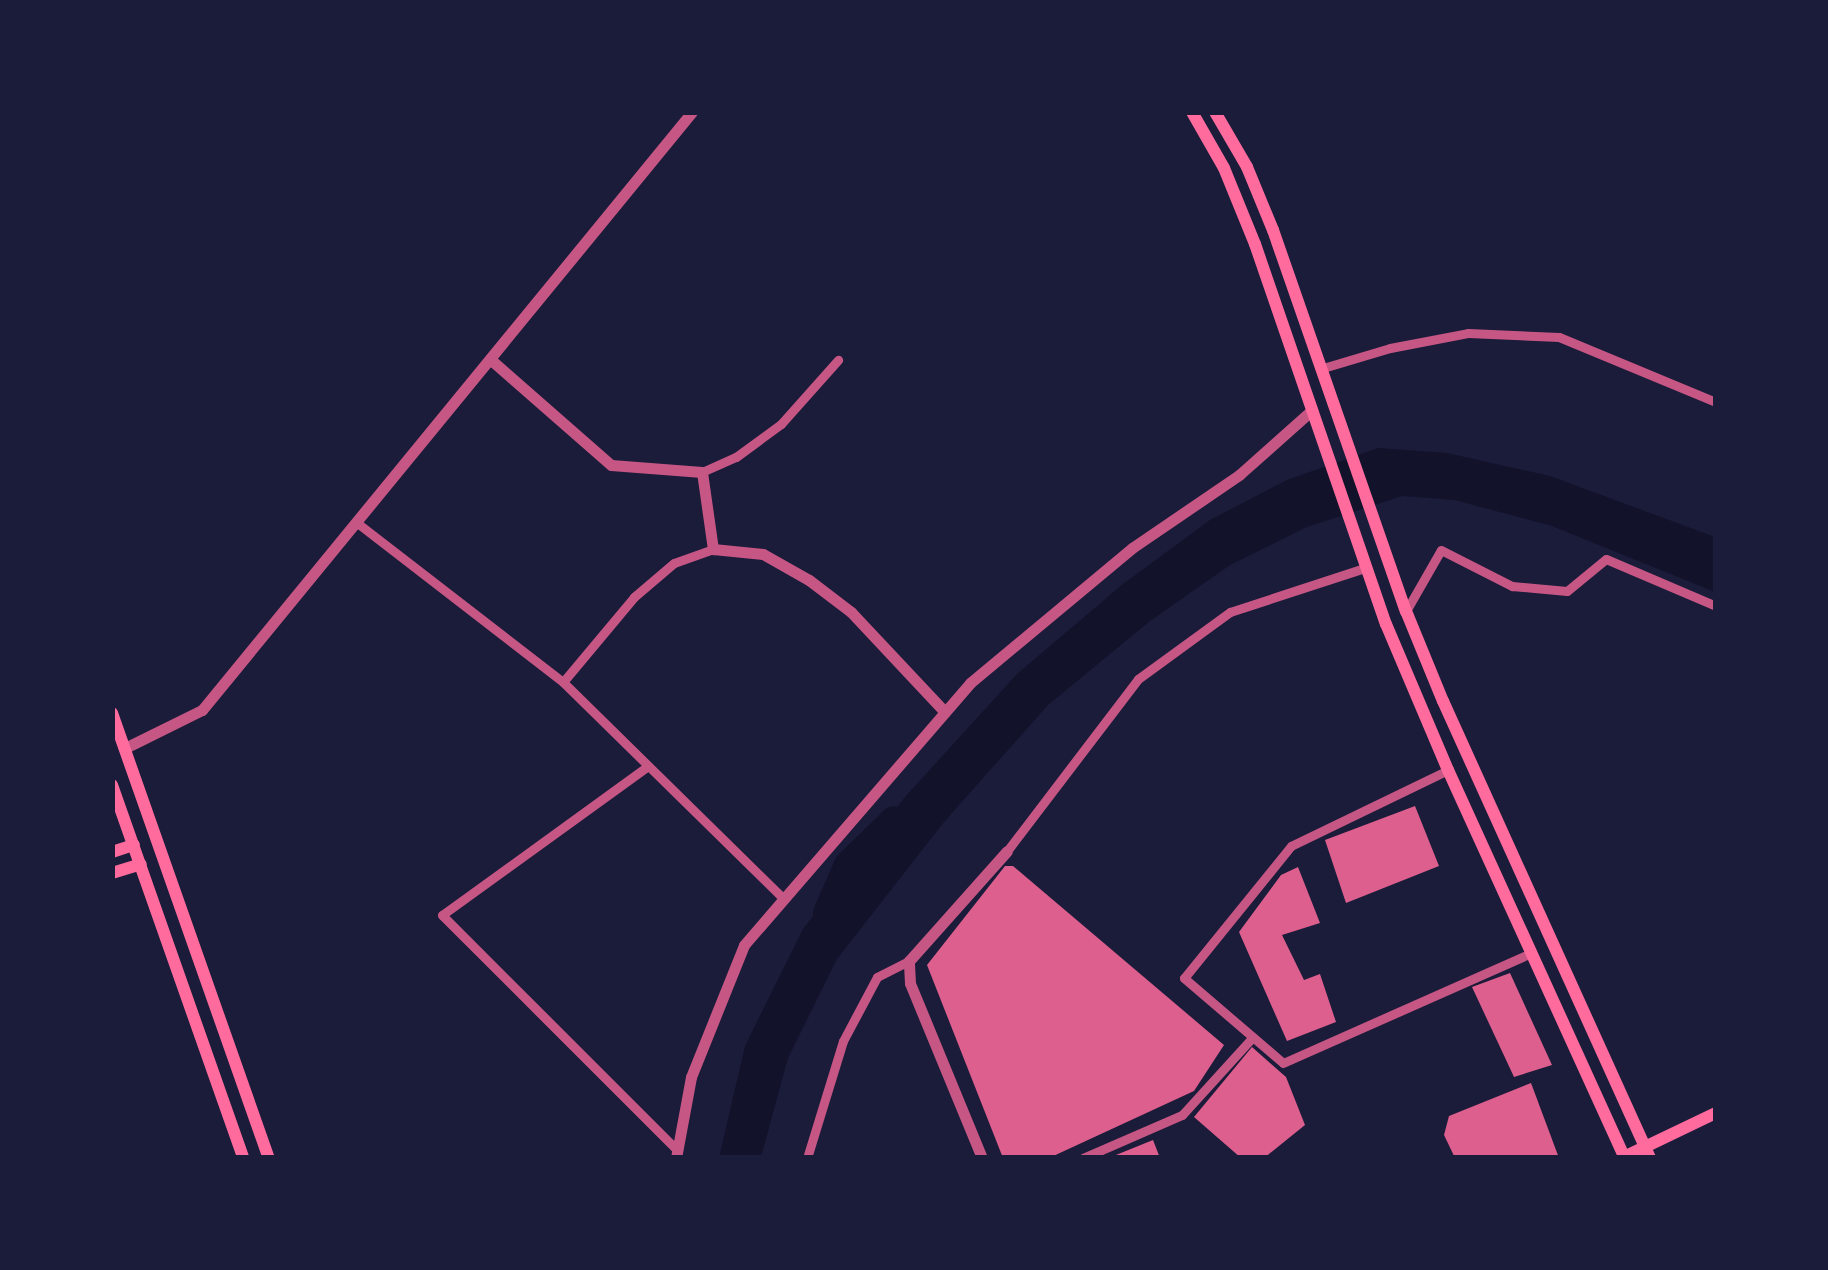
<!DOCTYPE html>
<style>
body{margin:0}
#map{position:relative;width:1828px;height:1270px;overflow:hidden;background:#1b1b3a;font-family:Inter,sans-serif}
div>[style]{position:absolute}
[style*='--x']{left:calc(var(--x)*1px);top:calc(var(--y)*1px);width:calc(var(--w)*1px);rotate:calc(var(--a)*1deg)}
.water>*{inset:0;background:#12122b}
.river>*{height:28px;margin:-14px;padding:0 14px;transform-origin:14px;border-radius:14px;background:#12122b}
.building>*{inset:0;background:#dd5f8e}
.minor>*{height:9px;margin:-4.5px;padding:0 4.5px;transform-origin:4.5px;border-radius:4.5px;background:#c65784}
.tertiary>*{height:11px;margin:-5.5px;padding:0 5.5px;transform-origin:5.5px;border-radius:5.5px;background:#c65784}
.secondary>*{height:12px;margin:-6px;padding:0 6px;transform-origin:6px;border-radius:6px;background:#ff6b9d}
span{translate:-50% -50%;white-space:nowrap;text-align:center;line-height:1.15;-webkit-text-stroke:10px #1b1b3a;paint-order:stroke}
.frame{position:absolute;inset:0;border:115px solid #1b1b3a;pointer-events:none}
</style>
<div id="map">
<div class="water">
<i style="clip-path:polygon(1378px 448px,1447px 453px,1550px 476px,1715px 537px,1715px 592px,1552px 526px,1455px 500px,1402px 496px,1307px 527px,1230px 565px,1150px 621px,1048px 705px,944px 822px,837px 959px,788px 1058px,761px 1157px,719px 1158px,745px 1046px,803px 929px,905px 797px,1017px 674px,1123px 584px,1210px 520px,1287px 480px)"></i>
</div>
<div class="river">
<i style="--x:827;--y:913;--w:52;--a:-66.4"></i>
<i style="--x:848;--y:865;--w:64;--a:-44.4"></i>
</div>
<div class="building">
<i style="clip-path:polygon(1415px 806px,1439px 866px,1346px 903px,1325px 840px)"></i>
<i style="clip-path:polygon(1005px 866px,1013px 866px,1224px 1045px,1194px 1091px,1049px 1158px,1003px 1158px,927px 965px)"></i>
<i style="clip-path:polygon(1298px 867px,1320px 923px,1282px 935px,1304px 980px,1320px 974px,1336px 1022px,1287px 1041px,1239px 932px,1281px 875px)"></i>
<i style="clip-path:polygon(1510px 973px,1552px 1065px,1514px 1077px,1472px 987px)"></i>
<i style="clip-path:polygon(1252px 1047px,1286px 1077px,1305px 1125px,1264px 1158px,1241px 1158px,1194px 1117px)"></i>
<i style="clip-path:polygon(1531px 1083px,1559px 1158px,1455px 1158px,1444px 1135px,1449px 1116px)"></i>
<i style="clip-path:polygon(1153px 1140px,1160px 1158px,1111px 1158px,1111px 1157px)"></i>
</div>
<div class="minor">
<i style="--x:1323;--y:368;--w:70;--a:-16.6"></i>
<i style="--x:1390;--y:348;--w:79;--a:-10.9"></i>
<i style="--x:1468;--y:333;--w:91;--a:2.5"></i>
<i style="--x:1559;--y:337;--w:170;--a:22.5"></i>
<i style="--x:702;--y:472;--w:37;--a:-24"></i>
<i style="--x:736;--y:457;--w:56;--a:-36.3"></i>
<i style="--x:781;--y:424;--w:86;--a:-48.3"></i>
<i style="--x:356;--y:522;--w:262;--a:37.7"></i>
<i style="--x:563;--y:682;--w:310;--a:44.5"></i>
<i style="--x:1406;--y:611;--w:70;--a:-60.2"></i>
<i style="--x:1441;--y:550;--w:80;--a:26.9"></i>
<i style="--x:1512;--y:586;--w:55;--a:5.2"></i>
<i style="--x:1567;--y:591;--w:50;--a:-39.4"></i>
<i style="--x:1606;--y:559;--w:120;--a:23.1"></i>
<i style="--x:563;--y:682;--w:111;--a:-50.1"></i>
<i style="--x:634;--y:597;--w:52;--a:-40.4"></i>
<i style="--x:674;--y:563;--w:41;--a:-19.7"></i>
<i style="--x:648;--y:766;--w:254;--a:144.1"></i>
<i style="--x:442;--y:915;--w:334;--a:45"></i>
<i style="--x:1448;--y:770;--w:174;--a:154.2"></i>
<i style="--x:1291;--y:846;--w:170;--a:129"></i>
<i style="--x:1184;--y:978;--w:130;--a:40.6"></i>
<i style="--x:1283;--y:1063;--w:271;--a:-23.9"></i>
<i style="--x:1007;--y:851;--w:216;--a:-52.7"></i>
<i style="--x:1138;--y:679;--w:114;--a:-36.1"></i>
<i style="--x:1230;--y:612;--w:142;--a:-18.1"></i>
<i style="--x:807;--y:1158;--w:122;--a:-72.9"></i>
<i style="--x:843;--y:1041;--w:72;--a:-62"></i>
<i style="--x:877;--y:977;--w:36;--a:-27"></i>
<i style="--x:1083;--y:1158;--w:108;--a:-23.5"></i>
<i style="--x:1182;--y:1115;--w:105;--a:-47.7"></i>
</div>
<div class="tertiary">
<i style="--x:490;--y:359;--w:161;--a:41.2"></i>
<i style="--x:611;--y:465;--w:91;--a:4.4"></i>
<i style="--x:702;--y:472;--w:78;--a:81.9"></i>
<i style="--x:713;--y:549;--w:50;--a:5.7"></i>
<i style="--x:763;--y:554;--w:53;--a:29.5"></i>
<i style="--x:809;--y:580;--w:53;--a:37.3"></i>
<i style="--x:851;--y:612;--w:137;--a:46.8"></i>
<i style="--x:125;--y:748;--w:86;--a:-26.3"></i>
<i style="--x:202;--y:710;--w:773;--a:-50.67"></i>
<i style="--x:676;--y:1158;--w:82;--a:-79.5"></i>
<i style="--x:691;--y:1077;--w:142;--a:-68.1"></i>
<i style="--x:744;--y:945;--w:346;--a:-49.2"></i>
<i style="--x:970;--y:683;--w:211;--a:-39.8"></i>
<i style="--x:1132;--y:548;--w:130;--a:-34.3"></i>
<i style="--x:1239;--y:475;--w:98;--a:-41.7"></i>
<i style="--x:982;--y:1158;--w:189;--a:-112.4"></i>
<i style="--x:910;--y:983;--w:22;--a:-93"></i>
<i style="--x:909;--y:961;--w:147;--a:-48.3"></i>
</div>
<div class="secondary">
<i style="--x:1192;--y:112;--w:64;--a:60.3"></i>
<i style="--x:1224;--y:168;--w:82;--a:67.8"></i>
<i style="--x:1255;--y:244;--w:402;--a:71"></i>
<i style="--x:1386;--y:624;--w:159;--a:67"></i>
<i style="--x:1448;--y:770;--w:426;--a:65.5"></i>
<i style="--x:1215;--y:112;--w:64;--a:59.8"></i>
<i style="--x:1247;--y:167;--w:68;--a:67.6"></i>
<i style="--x:1273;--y:230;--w:404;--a:70.8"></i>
<i style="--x:1406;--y:611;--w:97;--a:67.7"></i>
<i style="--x:1443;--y:701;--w:502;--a:65.63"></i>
<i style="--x:112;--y:713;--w:472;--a:70.6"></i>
<i style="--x:112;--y:785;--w:395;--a:70.6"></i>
<i style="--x:112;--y:852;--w:23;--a:-18"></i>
<i style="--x:112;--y:873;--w:30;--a:-17"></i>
<i style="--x:1624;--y:1157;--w:102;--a:-25.6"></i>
</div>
<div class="frame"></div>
</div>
